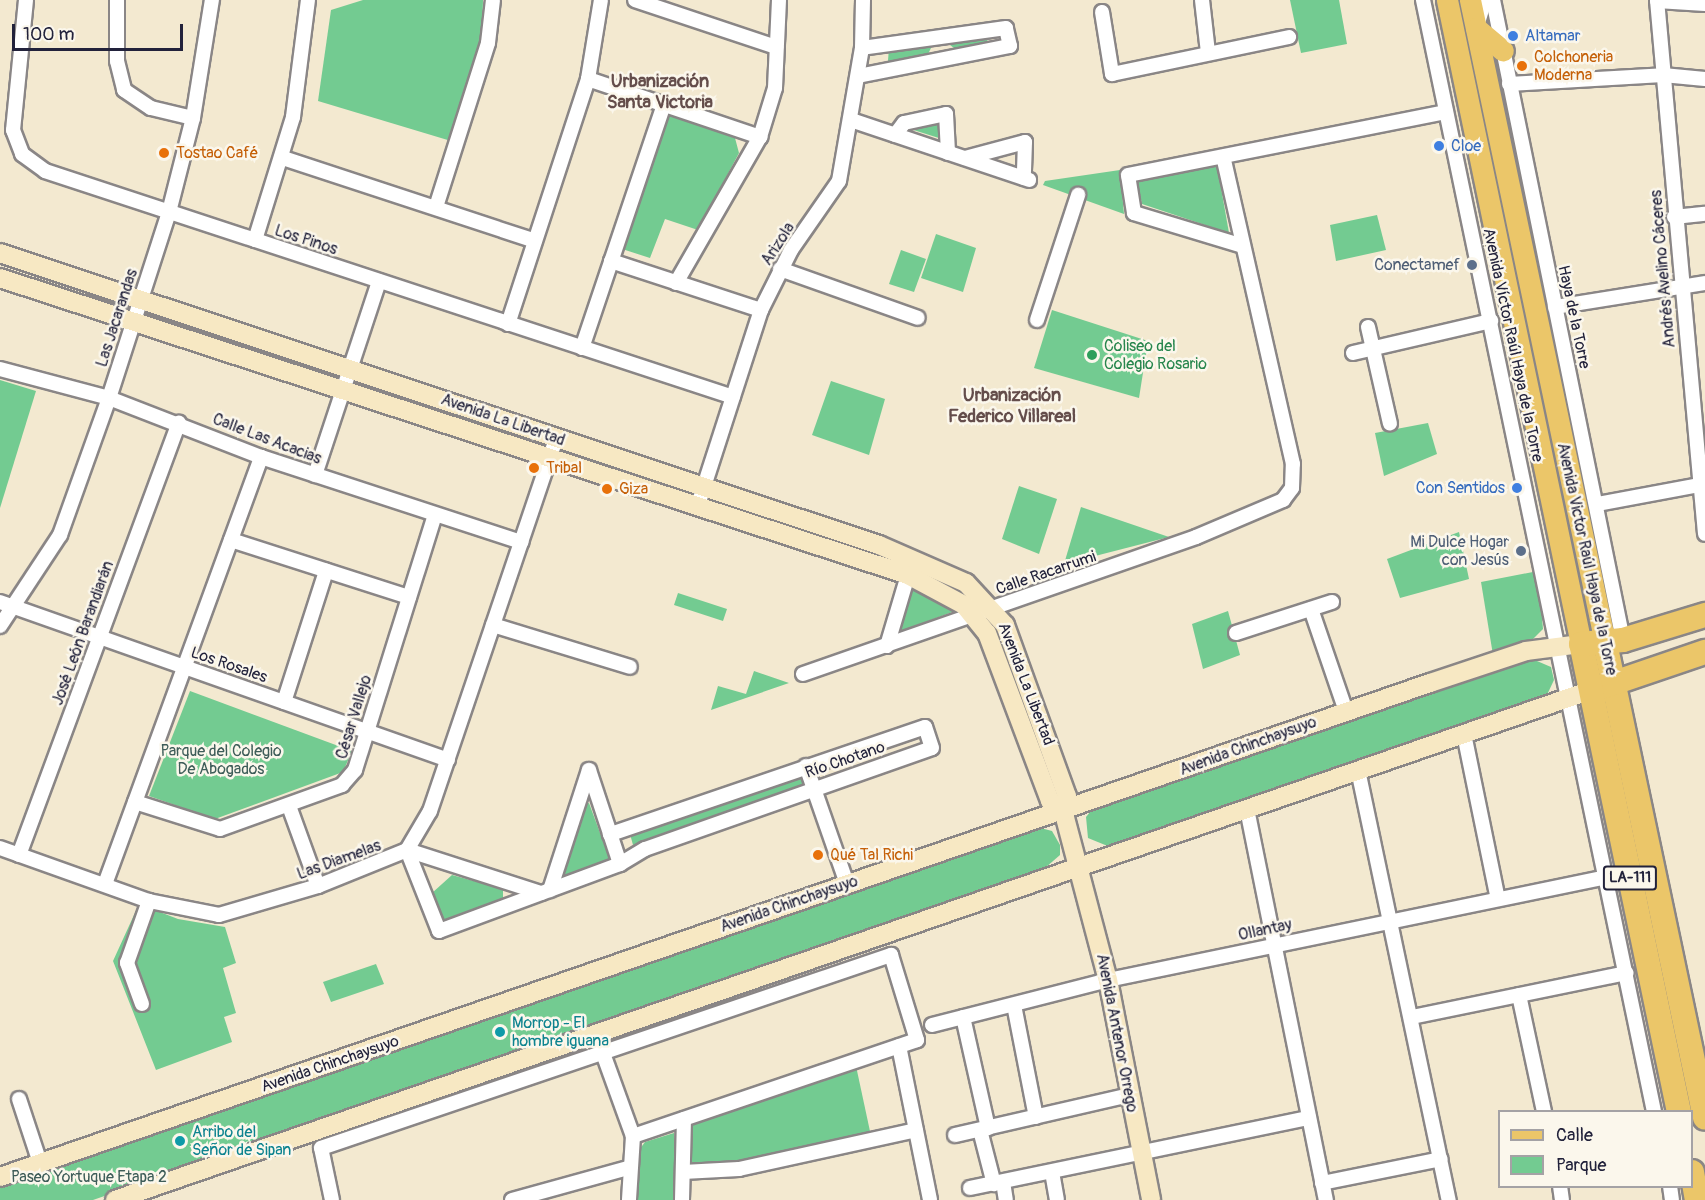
<!DOCTYPE html>
<meta charset="utf-8">
<style>
body{margin:0}
#map{position:relative;width:1705px;height:1200px;overflow:hidden;background:#f3e9d0;font-family:Pangolin,sans-serif}
div>[style]{position:absolute}
[style*='--x']{left:calc(var(--x)*1px);top:calc(var(--y)*1px);width:calc(var(--w)*1px);rotate:calc(var(--a)*1deg)}
.green>*{inset:0;background:#73cb91}
.roads{filter:drop-shadow(2px 0 #8a8686) drop-shadow(-2px 0 #8a8686) drop-shadow(0 2px #8a8686) drop-shadow(0 -2px #8a8686)}
.street>*{height:14px;margin:-7px;padding:0 7px;transform-origin:7px;border-radius:7px;background:#fff}
.secondary>*{height:18px;margin:-9px;padding:0 9px;transform-origin:9px;border-radius:9px;background:#f7e8c3}
.primary>*{height:21px;margin:-10.5px;padding:0 10.5px;transform-origin:10.5px;border-radius:10.5px;background:#ebc669}
.highway>*{height:24px;margin:-12px;padding:0 12px;transform-origin:12px;border-radius:12px;background:#ebc669}
.dots>*{width:16px;height:16px;translate:-50% -50%;box-sizing:border-box;border:3px solid #fbf7ec;border-radius:50%}
span{translate:-50% -50%;white-space:nowrap;text-align:center;line-height:1.15;-webkit-text-stroke:5px #fbf7ec;paint-order:stroke}
.shield-label span{padding:2px 4px;background:#fbf7ec;border:2px solid;border-radius:4px;-webkit-text-stroke-width:0}
.shield-label{font-size:15px;color:#22223b;font-weight:700}
.shop-label{font-size:16px;color:#366cbe}
.left{translate:0 -50%;text-align:left}
.right{translate:-100% -50%;text-align:right}
.food-label{font-size:16px;color:#c56008}
.street-label{font-size:16px;color:#22223b}
.service-label{font-size:16px;color:#4e5e75}
.leisure-label{font-size:16px;color:#27864d}
.park-label{font-size:16px;color:#3e5d59}
.culture-label{font-size:16px;color:#0d838f}
.neighbourhood-label{font-size:18px;color:#644d4b;font-weight:700}
.legend{position:absolute;left:1498px;top:1110px;width:195px;height:78px;box-sizing:border-box;background:#fbf7ec;border:2px solid #a4a2a5;margin:0;padding:8px 10px;list-style:none;font-size:18px;color:#22223b}
.legend li{display:flex;align-items:center;gap:12px;height:30px}
.legend b{width:30px;border:2px solid #a4a2a5}
.scale{position:absolute;left:12px;top:24px;width:171px;height:27px;box-sizing:border-box;border:3px solid #22223b;border-top:0;padding-left:8px;font-size:18px;line-height:21px;white-space:nowrap;color:#22223b;-webkit-text-stroke:4px #fbf7ec;paint-order:stroke}
</style>
<div id="map">
<div class="green">
<i style="clip-path:polygon(363px 0,483px 0,482px 41px,451px 141px,318px 101px,331px 10px)"></i>
<i style="clip-path:polygon(1290px 0,1339px 0,1347px 44px,1301px 53px)"></i>
<i style="clip-path:polygon(987px 36px,988px 48px,959px 52px,945px 41px)"></i>
<i style="clip-path:polygon(934px 42px,925px 60px,888px 61px,889px 47px)"></i>
<i style="clip-path:polygon(666px 114px,735px 138px,739px 153px,698px 230px,665px 219px,650px 258px,619px 248px)"></i>
<i style="clip-path:polygon(941px 119px,942px 139px,904px 127px)"></i>
<i style="clip-path:polygon(1217px 165px,1229px 233px,1142px 204px,1137px 181px)"></i>
<i style="clip-path:polygon(1120px 170px,1124px 214px,1043px 185px,1045px 181px)"></i>
<i style="clip-path:polygon(1377px 215px,1386px 250px,1336px 261px,1330px 225px)"></i>
<i style="clip-path:polygon(936px 234px,976px 248px,963px 292px,921px 278px)"></i>
<i style="clip-path:polygon(901px 250px,926px 259px,914px 292px,889px 284px)"></i>
<i style="clip-path:polygon(1052px 310px,1148px 341px,1139px 398px,1034px 368px)"></i>
<i style="clip-path:polygon(0 380px,36px 391px,0 508px)"></i>
<i style="clip-path:polygon(831px 381px,885px 399px,869px 455px,812px 435px)"></i>
<i style="clip-path:polygon(1428px 423px,1437px 454px,1384px 476px,1375px 433px)"></i>
<i style="clip-path:polygon(1019px 486px,1057px 499px,1039px 554px,1002px 539px)"></i>
<i style="clip-path:polygon(1081px 507px,1169px 537px,1064px 564px)"></i>
<i style="clip-path:polygon(1459px 532px,1469px 579px,1400px 598px,1387px 559px)"></i>
<i style="clip-path:polygon(1538px 571px,1543px 629px,1531px 641px,1493px 655px,1481px 582px)"></i>
<i style="clip-path:polygon(913px 586px,958px 610px,898px 632px)"></i>
<i style="clip-path:polygon(678px 593px,727px 609px,723px 621px,674px 605px)"></i>
<i style="clip-path:polygon(1228px 611px,1240px 655px,1203px 669px,1192px 624px)"></i>
<i style="clip-path:polygon(1530px 658px,1551px 667px,1554px 680px,1546px 697px,1110px 847px,1088px 838px,1086px 817px,1095px 806px)"></i>
<i style="clip-path:polygon(754px 671px,789px 683px,711px 710px,718px 686px,746px 694px)"></i>
<i style="clip-path:polygon(190px 691px,352px 751px,343px 772px,215px 819px,149px 796px)"></i>
<i style="clip-path:polygon(802px 775px,803px 788px,633px 845px,630px 834px)"></i>
<i style="clip-path:polygon(589px 803px,610px 860px,565px 876px,560px 872px,583px 804px)"></i>
<i style="clip-path:polygon(1037px 827px,1052px 831px,1060px 845px,1060px 855px,1045px 868px,93px 1200px,0 1200px,0 1183px)"></i>
<i style="clip-path:polygon(452px 875px,503px 889px,503px 902px,442px 922px,432px 893px)"></i>
<i style="clip-path:polygon(139px 904px,178px 919px,225px 927px,236px 963px,223px 968px,236px 1013px,224px 1017px,232px 1042px,156px 1070px,113px 961px)"></i>
<i style="clip-path:polygon(376px 964px,384px 984px,331px 1002px,323px 982px)"></i>
<i style="clip-path:polygon(856px 1066px,871px 1136px,755px 1162px,696px 1168px,688px 1163px,689px 1124px)"></i>
<i style="clip-path:polygon(674px 1133px,676px 1200px,632px 1200px,639px 1150px,645px 1142px)"></i>
</div>
<div class="roads">
<div class="street">
<i style="--x:26;--y:0;--w:131;--a:95.7"></i>
<i style="--x:13;--y:130;--w:26;--a:69"></i>
<i style="--x:22;--y:154;--w:29;--a:36"></i>
<i style="--x:45;--y:171;--w:724;--a:18.18"></i>
<i style="--x:117;--y:0;--w:61;--a:90"></i>
<i style="--x:117;--y:61;--w:30;--a:76"></i>
<i style="--x:124;--y:90;--w:32;--a:34"></i>
<i style="--x:151;--y:108;--w:43;--a:13.4"></i>
<i style="--x:635;--y:0;--w:149;--a:18.4"></i>
<i style="--x:1202;--y:0;--w:53;--a:83.5"></i>
<i style="--x:1423;--y:0;--w:1136;--a:78.26"></i>
<i style="--x:1493;--y:0;--w:653;--a:78.52"></i>
<i style="--x:1657;--y:0;--w:536;--a:84.86"></i>
<i style="--x:1657;--y:1;--w:48;--a:3.6"></i>
<i style="--x:1102;--y:12;--w:63;--a:80.8"></i>
<i style="--x:1112;--y:74;--w:181;--a:-11.8"></i>
<i style="--x:1477;--y:26;--w:27;--a:-73"></i>
<i style="--x:858;--y:76;--w:155;--a:-11.2"></i>
<i style="--x:1010;--y:46;--w:18;--a:-103"></i>
<i style="--x:1006;--y:28;--w:145;--a:172.1"></i>
<i style="--x:588;--y:79;--w:182;--a:18.6"></i>
<i style="--x:1509;--y:84;--w:154;--a:-3.3"></i>
<i style="--x:1663;--y:75;--w:42;--a:5.4"></i>
<i style="--x:851;--y:120;--w:188;--a:18.6"></i>
<i style="--x:895;--y:135;--w:15;--a:-53"></i>
<i style="--x:904;--y:123;--w:43;--a:-12.1"></i>
<i style="--x:946;--y:114;--w:39;--a:87"></i>
<i style="--x:283;--y:158;--w:265;--a:18.2"></i>
<i style="--x:965;--y:158;--w:62;--a:-14.9"></i>
<i style="--x:1025;--y:142;--w:36;--a:92"></i>
<i style="--x:436;--y:207;--w:172;--a:-72.4"></i>
<i style="--x:488;--y:43;--w:43;--a:-83.4"></i>
<i style="--x:1674;--y:217;--w:31;--a:-6"></i>
<i style="--x:255;--y:240;--w:129;--a:-72.8"></i>
<i style="--x:293;--y:117;--w:118;--a:-82.7"></i>
<i style="--x:1243;--y:246;--w:114;--a:-163.2"></i>
<i style="--x:1134;--y:213;--w:38;--a:-99"></i>
<i style="--x:1128;--y:175;--w:324;--a:-11.2"></i>
<i style="--x:611;--y:261;--w:158;--a:18.1"></i>
<i style="--x:780;--y:269;--w:146;--a:19.5"></i>
<i style="--x:676;--y:283;--w:168;--a:-60.1"></i>
<i style="--x:760;--y:137;--w:51;--a:-73"></i>
<i style="--x:775;--y:88;--w:88;--a:-87.4"></i>
<i style="--x:1555;--y:307;--w:152;--a:-9.1"></i>
<i style="--x:1037;--y:320;--w:132;--a:-71.8"></i>
<i style="--x:508;--y:324;--w:258;--a:-71.9"></i>
<i style="--x:588;--y:79;--w:80;--a:-80.7"></i>
<i style="--x:1368;--y:327;--w:99;--a:77.2"></i>
<i style="--x:582;--y:348;--w:256;--a:-71.4"></i>
<i style="--x:1353;--y:353;--w:142;--a:-13.1"></i>
<i style="--x:0;--y:369;--w:113;--a:14.9"></i>
<i style="--x:109;--y:398;--w:163;--a:21.2"></i>
<i style="--x:261;--y:457;--w:274;--a:18.1"></i>
<i style="--x:315;--y:475;--w:204;--a:-71.7"></i>
<i style="--x:1597;--y:504;--w:110;--a:-10.5"></i>
<i style="--x:698;--y:505;--w:205;--a:-72.1"></i>
<i style="--x:761;--y:310;--w:67;--a:-63.4"></i>
<i style="--x:791;--y:250;--w:84;--a:-55.2"></i>
<i style="--x:839;--y:181;--w:135;--a:-80.2"></i>
<i style="--x:862;--y:48;--w:48;--a:-88.8"></i>
<i style="--x:231;--y:540;--w:187;--a:17.8"></i>
<i style="--x:0;--y:602;--w:475;--a:19.4"></i>
<i style="--x:1311;--y:609;--w:108;--a:71.1"></i>
<i style="--x:493;--y:625;--w:143;--a:17"></i>
<i style="--x:0;--y:626;--w:109;--a:-56.6"></i>
<i style="--x:60;--y:535;--w:145;--a:-70.3"></i>
<i style="--x:109;--y:398;--w:195;--a:-72.1"></i>
<i style="--x:169;--y:212;--w:97;--a:-75.7"></i>
<i style="--x:193;--y:118;--w:120;--a:-80.9"></i>
<i style="--x:1236;--y:633;--w:101;--a:-17.9"></i>
<i style="--x:887;--y:646;--w:74;--a:-73.5"></i>
<i style="--x:803;--y:674;--w:416;--a:-19.2"></i>
<i style="--x:1196;--y:537;--w:95;--a:-23"></i>
<i style="--x:1283;--y:500;--w:15;--a:-53"></i>
<i style="--x:1292;--y:488;--w:24;--a:-88"></i>
<i style="--x:1293;--y:464;--w:315;--a:-102.8"></i>
<i style="--x:284;--y:702;--w:138;--a:-72.2"></i>
<i style="--x:1464;--y:734;--w:168;--a:78.4"></i>
<i style="--x:806;--y:766;--w:125;--a:70.8"></i>
<i style="--x:589;--y:770;--w:99;--a:71.7"></i>
<i style="--x:1358;--y:770;--w:440;--a:78.1"></i>
<i style="--x:135;--y:802;--w:89;--a:17.6"></i>
<i style="--x:220;--y:829;--w:130;--a:-19.8"></i>
<i style="--x:342;--y:785;--w:20;--a:-49"></i>
<i style="--x:355;--y:770;--w:267;--a:-72.6"></i>
<i style="--x:289;--y:806;--w:85;--a:70.1"></i>
<i style="--x:1247;--y:809;--w:399;--a:78.6"></i>
<i style="--x:0;--y:848;--w:158;--a:19.6"></i>
<i style="--x:149;--y:901;--w:71;--a:11.3"></i>
<i style="--x:219;--y:915;--w:103;--a:-16.3"></i>
<i style="--x:318;--y:886;--w:96;--a:-22"></i>
<i style="--x:407;--y:850;--w:45;--a:-59.5"></i>
<i style="--x:430;--y:811;--w:394;--a:-71.3"></i>
<i style="--x:407;--y:850;--w:87;--a:68.4"></i>
<i style="--x:439;--y:931;--w:193;--a:-20.3"></i>
<i style="--x:620;--y:864;--w:29;--a:-31"></i>
<i style="--x:645;--y:849;--w:304;--a:-19.4"></i>
<i style="--x:932;--y:748;--w:22;--a:-108"></i>
<i style="--x:925;--y:727;--w:333;--a:161.2"></i>
<i style="--x:407;--y:850;--w:141;--a:17.8"></i>
<i style="--x:19;--y:855;--w:461;--a:-69.7"></i>
<i style="--x:105;--y:884;--w:455;--a:-69.9"></i>
<i style="--x:550;--y:890;--w:126;--a:-72"></i>
<i style="--x:1519;--y:995;--w:120;--a:77.9"></i>
<i style="--x:142;--y:1004;--w:44;--a:-110.1"></i>
<i style="--x:127;--y:963;--w:66;--a:-70.5"></i>
<i style="--x:1014;--y:1005;--w:114;--a:78.9"></i>
<i style="--x:963;--y:1017;--w:114;--a:77.3"></i>
<i style="--x:1412;--y:1017;--w:219;--a:-11.6"></i>
<i style="--x:932;--y:1025;--w:182;--a:-14.3"></i>
<i style="--x:1108;--y:980;--w:510;--a:-11.66"></i>
<i style="--x:596;--y:1034;--w:109;--a:70.1"></i>
<i style="--x:899;--y:1046;--w:157;--a:78.6"></i>
<i style="--x:19;--y:1099;--w:67;--a:71.8"></i>
<i style="--x:980;--y:1130;--w:56;--a:75.5"></i>
<i style="--x:955;--y:1135;--w:180;--a:-12.9"></i>
<i style="--x:683;--y:1172;--w:56;--a:-3.1"></i>
<i style="--x:739;--y:1169;--w:181;--a:-12.4"></i>
<i style="--x:1052;--y:1172;--w:28;--a:80"></i>
<i style="--x:1003;--y:1182;--w:18;--a:81"></i>
<i style="--x:1322;--y:1183;--w:121;--a:-11.4"></i>
<i style="--x:1560;--y:1186;--w:14;--a:82"></i>
<i style="--x:1670;--y:1186;--w:14;--a:82"></i>
<i style="--x:970;--y:1188;--w:346;--a:-11.7"></i>
<i style="--x:332;--y:1200;--w:53;--a:-101.9"></i>
<i style="--x:321;--y:1148;--w:602;--a:-18.71"></i>
<i style="--x:891;--y:955;--w:89;--a:73"></i>
<i style="--x:917;--y:1040;--w:300;--a:161.3"></i>
<i style="--x:633;--y:1136;--w:64;--a:93.6"></i>
<i style="--x:512;--y:1200;--w:123;--a:-15.5"></i>
<i style="--x:682;--y:1200;--w:81;--a:-88.6"></i>
</div>
<div class="secondary">
<i style="--x:0;--y:253;--w:926;--a:18.38"></i>
<i style="--x:879;--y:545;--w:95;--a:23.6"></i>
<i style="--x:966;--y:583;--w:57;--a:47.1"></i>
<i style="--x:1005;--y:625;--w:182;--a:70.1"></i>
<i style="--x:1067;--y:796;--w:15;--a:106"></i>
<i style="--x:1063;--y:810;--w:176;--a:75.2"></i>
<i style="--x:1108;--y:980;--w:224;--a:78.9"></i>
<i style="--x:0;--y:278;--w:955;--a:18.11"></i>
<i style="--x:908;--y:575;--w:64;--a:28.2"></i>
<i style="--x:964;--y:605;--w:36;--a:51"></i>
<i style="--x:987;--y:633;--w:179;--a:69.4"></i>
<i style="--x:1050;--y:801;--w:16;--a:35"></i>
<i style="--x:0;--y:1177;--w:1513;--a:-19.06"></i>
<i style="--x:1430;--y:683;--w:101;--a:-18.4"></i>
<i style="--x:1526;--y:651;--w:55;--a:-7.3"></i>
<i style="--x:115;--y:1200;--w:1562;--a:-19.06"></i>
</div>
<div class="primary">
<i style="--x:1447;--y:0;--w:658;--a:78.25"></i>
<i style="--x:1470;--y:0;--w:657;--a:78.14"></i>
<i style="--x:1476;--y:28;--w:35;--a:40"></i>
</div>
<div class="highway">
<i style="--x:1605;--y:643;--w:485;--a:78.1"></i>
<i style="--x:1599;--y:688;--w:112;--a:-18.8"></i>
<i style="--x:1679;--y:1112;--w:478;--a:-101.8"></i>
<i style="--x:1581;--y:644;--w:42;--a:-5.4"></i>
<i style="--x:1623;--y:640;--w:86;--a:-17"></i>
<i style="--x:1692;--y:1172;--w:28;--a:80"></i>
</div>
</div>
<div class="dots">
<i style="left:1513px;top:36px;background:#3f7fe0"></i>
<i style="left:1522px;top:66px;background:#e8710a"></i>
<i style="left:1439px;top:146px;background:#3f7fe0"></i>
<i style="left:164px;top:153px;background:#e8710a"></i>
<i style="left:1472px;top:265px;background:#5c6f8a"></i>
<i style="left:1092px;top:355px;background:#2e9e5b"></i>
<i style="left:534px;top:468px;background:#e8710a"></i>
<i style="left:1517px;top:488px;background:#3f7fe0"></i>
<i style="left:607px;top:489px;background:#e8710a"></i>
<i style="left:1521px;top:551px;background:#5c6f8a"></i>
<i style="left:818px;top:855px;background:#e8710a"></i>
<i style="left:500px;top:1032px;background:#0f9aa8"></i>
<i style="left:180px;top:1141px;background:#0f9aa8"></i>
</div>
<div class="shield-label">
<span style="left:1630px;top:878px">LA-111</span>
</div>
<div class="shop-label">
<span class="left" style="left:1525px;top:36px">Altamar</span>
<span class="left" style="left:1451px;top:146px">Cloe</span>
<span class="right" style="left:1505px;top:488px">Con Sentidos</span>
</div>
<div class="food-label">
<span class="left" style="left:1534px;top:66px">Colchoneria<br>Moderna</span>
<span class="left" style="left:176px;top:153px">Tostao Café</span>
<span class="left" style="left:546px;top:468px">Tribal</span>
<span class="left" style="left:619px;top:489px">Giza</span>
<span class="left" style="left:830px;top:855px">Qué Tal Richi</span>
</div>
<div class="street-label">
<span style="left:306px;top:240px;rotate:18deg">Los Pinos</span>
<span style="left:778px;top:244px;rotate:-57deg">Arizola</span>
<span style="left:1663px;top:269px;rotate:-95deg">Andrés Avelino Cáceres</span>
<span style="left:1574px;top:317px;rotate:78deg">Haya de la Torre</span>
<span style="left:117px;top:318px;rotate:-72deg">Las Jacarandas</span>
<span style="left:1513px;top:345px;rotate:78deg">Avenida Víctor Raúl Haya de la Torre</span>
<span style="left:503px;top:420px;rotate:19deg">Avenida La Libertad</span>
<span style="left:267px;top:439px;rotate:21deg">Calle Las Acacias</span>
<span style="left:1587px;top:559px;rotate:78deg">Avenida Victor Raúl Haya de la Torre</span>
<span style="left:1046px;top:573px;rotate:-19deg">Calle Racarrumi</span>
<span style="left:83px;top:633px;rotate:-70deg">José León Barandiarán</span>
<span style="left:229px;top:665px;rotate:19deg">Los Rosales</span>
<span style="left:1026px;top:684px;rotate:69deg">Avenida La Libertad</span>
<span style="left:354px;top:717px;rotate:-73deg">César Vallejo</span>
<span style="left:1248px;top:746px;rotate:-20deg">Avenida Chinchaysuyo</span>
<span style="left:845px;top:760px;rotate:-19deg">Río Chotano</span>
<span style="left:339px;top:860px;rotate:-20deg">Las Diamelas</span>
<span style="left:789px;top:904px;rotate:-19deg">Avenida Chinchaysuyo</span>
<span style="left:1265px;top:930px;rotate:-12deg">Ollantay</span>
<span style="left:1117px;top:1033px;rotate:79deg">Avenida Antenor Orrego</span>
<span style="left:330px;top:1064px;rotate:-19deg">Avenida Chinchaysuyo</span>
</div>
<div class="service-label">
<span class="right" style="left:1460px;top:265px">Conectamef</span>
<span class="right" style="left:1509px;top:551px">Mi Dulce Hogar<br>con Jesús</span>
</div>
<div class="leisure-label">
<span class="left" style="left:1104px;top:355px">Coliseo del<br>Colegio Rosario</span>
</div>
<div class="park-label">
<span style="left:221px;top:760px">Parque del Colegio<br>De Abogados</span>
<span style="left:89px;top:1177px">Paseo Yortuque Etapa 2</span>
</div>
<div class="culture-label">
<span class="left" style="left:512px;top:1032px">Morrop - El<br>hombre iguana</span>
<span class="left" style="left:192px;top:1141px">Arribo del<br>Señor de Sipan</span>
</div>
<div class="neighbourhood-label">
<span style="left:660px;top:93px">Urbanización<br>Santa Victoria</span>
<span style="left:1012px;top:407px">Urbanización<br>Federico Villareal</span>
</div>
<ul class="legend">
<li><b style="height:8px;background:#ebc669"></b>Calle</li>
<li><b style="height:16px;background:#73cb91"></b>Parque</li>
</ul>
<div class="scale">100 m</div>
</div>
